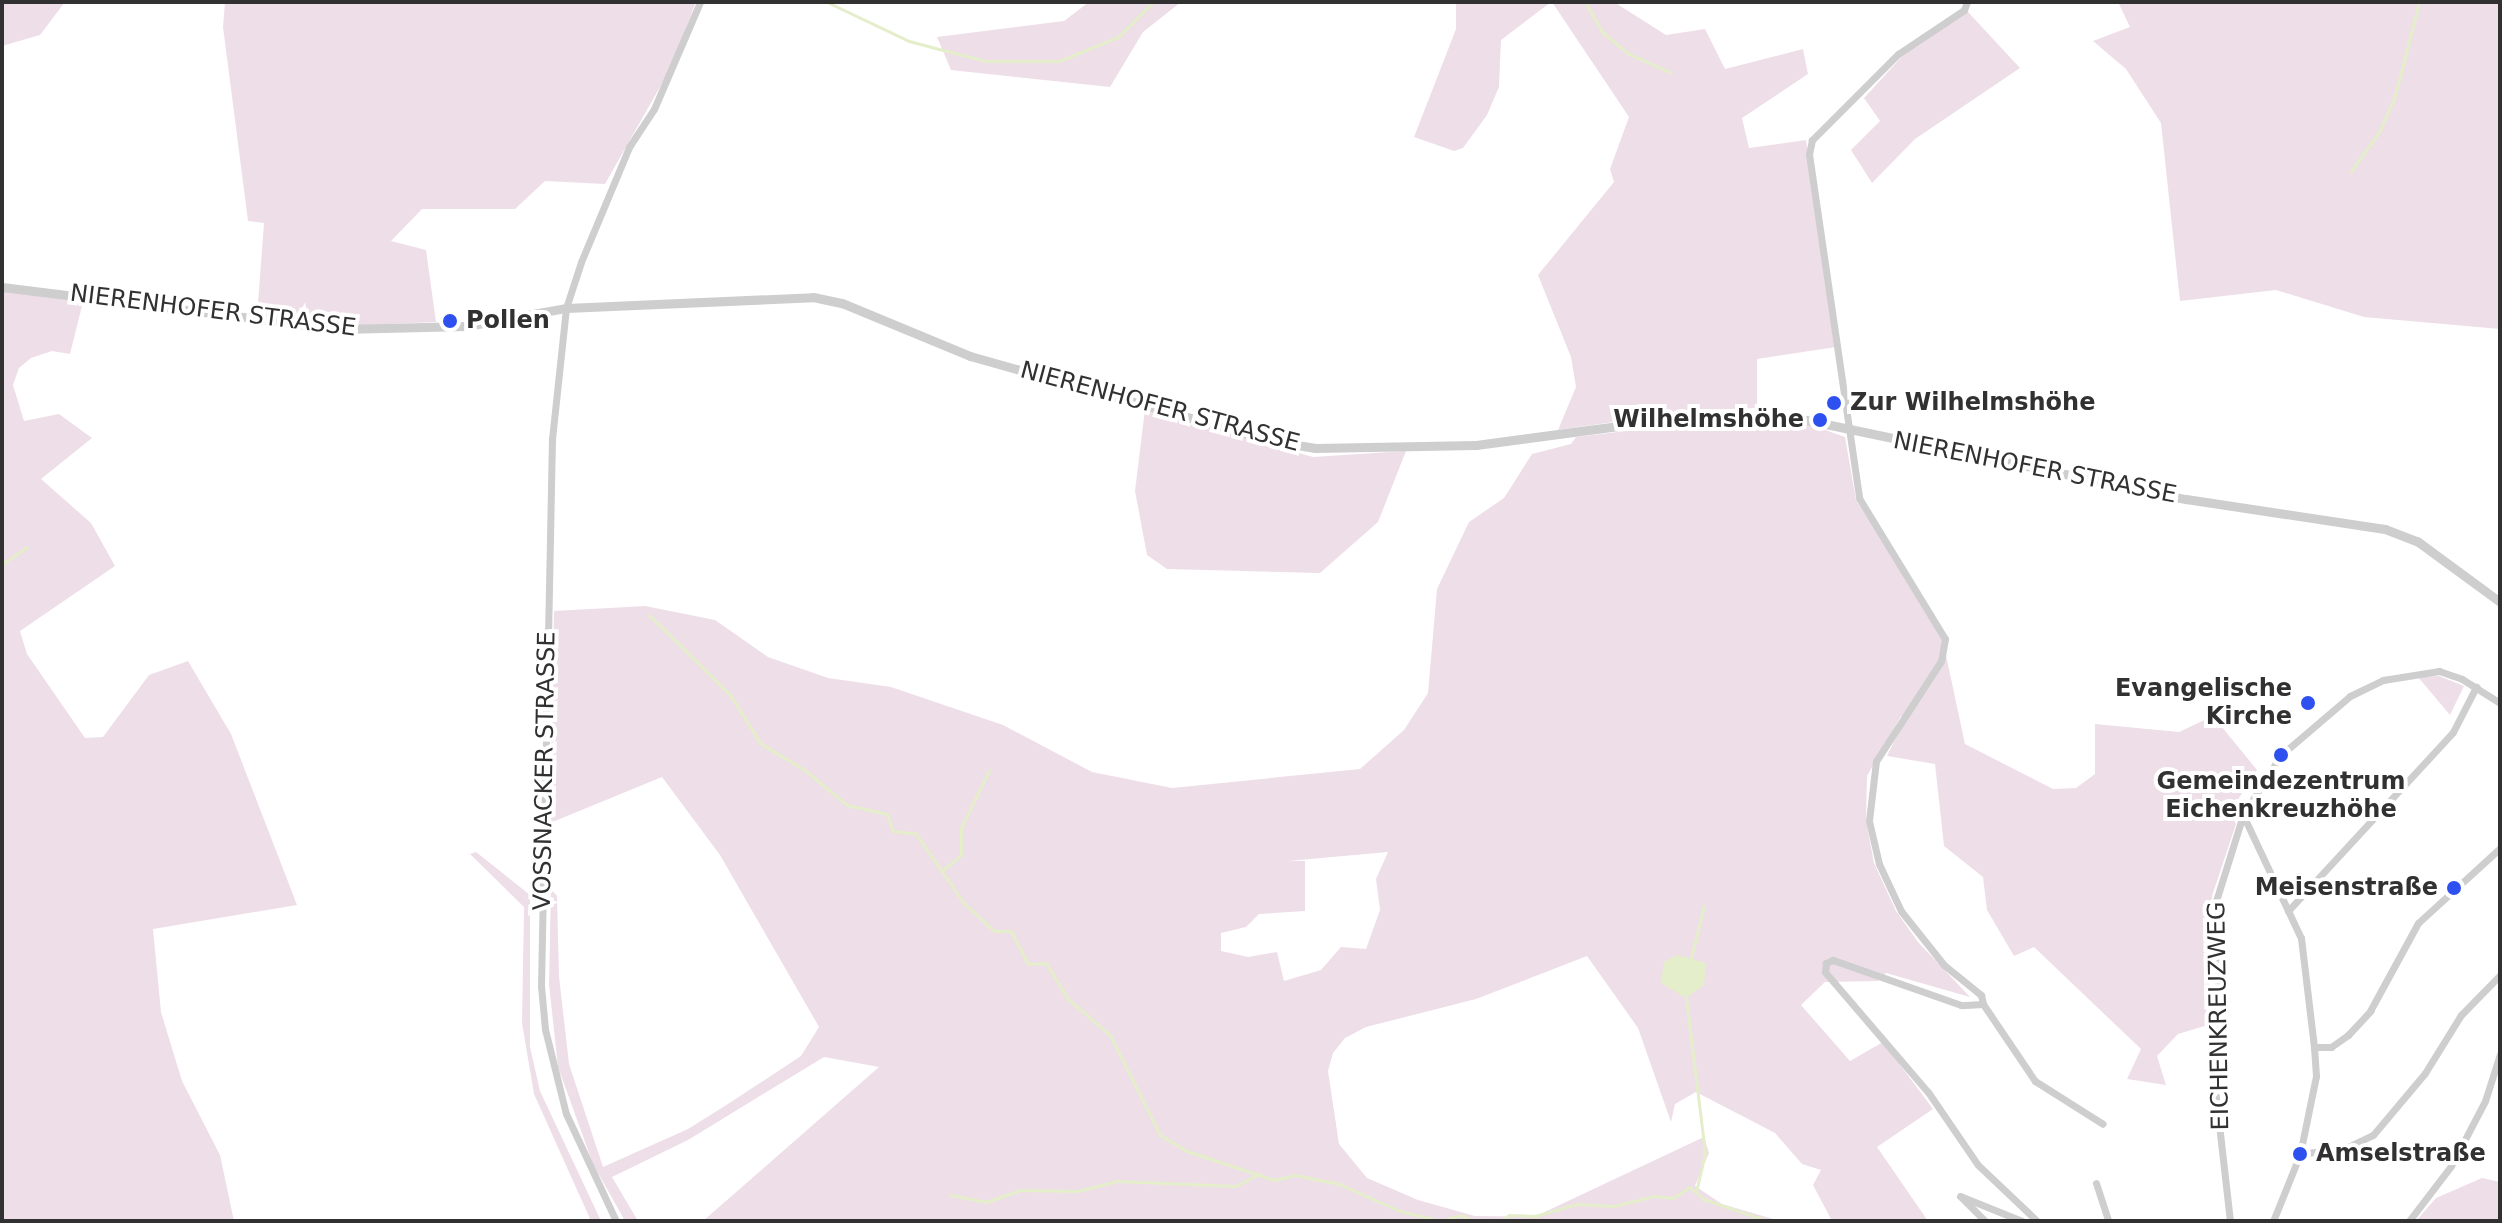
<!DOCTYPE html>
<meta charset="utf-8">
<style>
body{margin:0}
#map{position:relative;width:2502px;height:1223px;overflow:hidden;background:#fff;font-family:"DejaVu Sans",sans-serif}
div>[style]{position:absolute}
[style*='--x']{left:calc(var(--x)*1px);top:calc(var(--y)*1px);width:calc(var(--w)*1px);rotate:calc(var(--a)*1deg)}
.green>*{inset:0;background:#eedee8}
.water>*{inset:0;background:#e4eeca}
.stream>*{height:3px;margin:-1.5px;padding:0 1.5px;transform-origin:1.5px;border-radius:1.5px;background:#e4eeca}
.minor>*{height:7px;margin:-3.5px;padding:0 3.5px;transform-origin:3.5px;border-radius:3.5px;background:#cecece}
.tertiary>*{height:9px;margin:-4.5px;padding:0 4.5px;transform-origin:4.5px;border-radius:4.5px;background:#cecece}
.dots>*{width:22px;height:22px;translate:-50% -50%;box-sizing:border-box;border:4px solid #fff;border-radius:50%}
span{translate:-50% -50%;white-space:nowrap;text-align:center;line-height:1.15;-webkit-text-stroke:8px #fff;paint-order:stroke}
.street-label{font-size:24px;color:#313131}
.poi-label{font-size:24px;color:#313131;font-weight:700}
.left{translate:0 -50%;text-align:left}
.right{translate:-100% -50%;text-align:right}
.frame{position:absolute;inset:0;border:4px solid #313131;pointer-events:none}
</style>
<div id="map">
<div class="green">
<i style="clip-path:polygon(2px 2px,65px 2px,40px 35px,2px 46px)"></i>
<i style="clip-path:polygon(225px 2px,696px 2px,669px 71px,605px 184px,545px 181px,515px 209px,422px 209px,391px 241px,426px 250px,436px 322px,341px 326px,257px 316px,264px 223px,248px 221px,223px 27px)"></i>
<i style="clip-path:polygon(1089px 2px,1181px 2px,1143px 32px,1110px 87px,951px 70px,937px 37px,1064px 21px)"></i>
<i style="clip-path:polygon(1456px 2px,1551px 2px,1501px 40px,1499px 87px,1487px 115px,1463px 148px,1454px 151px,1414px 137px,1456px 29px)"></i>
<i style="clip-path:polygon(1552px 2px,1614px 2px,1666px 35px,1705px 29px,1725px 69px,1803px 49px,1808px 74px,1742px 118px,1749px 148px,1806px 140px,1836px 347px,1757px 359px,1757px 408px,1696px 410px,1558px 430px,1576px 387px,1571px 357px,1538px 275px,1614px 182px,1610px 169px,1629px 117px)"></i>
<i style="clip-path:polygon(2118px 2px,2500px 2px,2500px 329px,2364px 317px,2276px 290px,2180px 301px,2161px 123px,2126px 69px,2093px 41px,2130px 27px)"></i>
<i style="clip-path:polygon(1968px 12px,2020px 68px,1915px 139px,1872px 183px,1851px 150px,1880px 121px,1864px 98px,1907px 51px)"></i>
<i style="clip-path:polygon(2px 291px,83px 302px,70px 354px,52px 351px,31px 358px,19px 368px,13px 385px,24px 421px,59px 414px,92px 438px,41px 479px,91px 523px,115px 566px,20px 631px,27px 654px,85px 738px,103px 737px,149px 675px,188px 661px,231px 734px,297px 905px,153px 929px,161px 1012px,182px 1081px,220px 1155px,234px 1221px,2px 1221px)"></i>
<i style="clip-path:polygon(1145px 409px,1313px 457px,1406px 451px,1378px 522px,1320px 573px,1167px 569px,1147px 555px,1135px 491px)"></i>
<i style="clip-path:polygon(evenodd,1743px 417px,1802px 422px,1845px 437px,1856px 500px,1941px 632px,1965px 744px,2053px 789px,2076px 788px,2095px 774px,2095px 724px,2179px 732px,2213px 716px,2257px 770px,2230px 812px,2236px 824px,2212px 896px,2208px 1025px,2178px 1034px,2157px 1056px,2166px 1085px,2127px 1079px,2141px 1049px,2034px 947px,2014px 956px,1987px 910px,1983px 877px,1944px 846px,1935px 764px,1887px 756px,1904px 721px,1901px 716px,1867px 776px,1866px 821px,1874px 863px,1896px 911px,1918px 942px,1970px 997px,1886px 973px,1878px 981px,1825px 982px,1801px 1005px,1850px 1061px,1883px 1042px,1933px 1109px,1877px 1147px,1928px 1221px,1832px 1221px,1813px 1185px,1821px 1170px,1802px 1164px,1775px 1133px,1696px 1092px,1675px 1104px,1671px 1122px,1638px 1028px,1587px 956px,1476px 999px,1366px 1027px,1345px 1038px,1333px 1053px,1328px 1071px,1339px 1144px,1367px 1178px,1418px 1200px,1475px 1216px,1534px 1217px,1704px 1137px,1709px 1153px,1695px 1186px,1722px 1204px,1780px 1221px,703px 1221px,879px 1067px,824px 1057px,688px 1140px,612px 1177px,638px 1221px,625px 1221px,593px 1164px,558px 1067px,549px 984px,551px 889px,557px 896px,559px 976px,569px 1064px,603px 1167px,688px 1129px,728px 1104px,801px 1056px,819px 1027px,720px 855px,662px 777px,550px 823px,554px 611px,645px 606px,715px 620px,768px 657px,828px 678px,891px 687px,1003px 725px,1092px 772px,1172px 788px,1360px 769px,1404px 730px,1428px 693px,1437px 589px,1469px 522px,1504px 498px,1532px 454px,1571px 444px,1576px 437px,1743px 417px,1388px 852px,1376px 879px,1380px 910px,1366px 949px,1341px 947px,1321px 970px,1284px 981px,1277px 952px,1248px 957px,1221px 951px,1221px 933px,1246px 927px,1259px 914px,1305px 911px,1305px 861px,1288px 861px,1388px 852px)"></i>
<i style="clip-path:polygon(2439px 676px,2464px 686px,2450px 715px,2418px 677px)"></i>
<i style="clip-path:polygon(476px 852px,530px 895px,530px 1047px,540px 1091px,601px 1221px,591px 1221px,534px 1094px,522px 1023px,524px 907px,470px 854px)"></i>
<i style="clip-path:polygon(2482px 1178px,2500px 1182px,2500px 1221px,2416px 1221px,2436px 1198px)"></i>
</div>
<div class="water">
<i style="clip-path:polygon(1677px 955px,1706px 963px,1704px 985px,1686px 998px,1661px 983px,1664px 962px)"></i>
</div>
<div class="stream">
<i style="--x:827;--y:2;--w:91;--a:25.4"></i>
<i style="--x:909;--y:41;--w:31;--a:15"></i>
<i style="--x:939;--y:49;--w:49;--a:14.3"></i>
<i style="--x:986;--y:61;--w:73;--a:0"></i>
<i style="--x:1059;--y:61;--w:64;--a:-22.1"></i>
<i style="--x:1118;--y:37;--w:49;--a:-45"></i>
<i style="--x:1585;--y:2;--w:36;--a:60"></i>
<i style="--x:1603;--y:33;--w:33;--a:39"></i>
<i style="--x:1629;--y:54;--w:45;--a:23.7"></i>
<i style="--x:2351;--y:171;--w:48;--a:-54.3"></i>
<i style="--x:2379;--y:132;--w:36;--a:-66"></i>
<i style="--x:2394;--y:99;--w:100;--a:-75.5"></i>
<i style="--x:2;--y:564;--w:30;--a:-34"></i>
<i style="--x:649;--y:615;--w:115;--a:44.6"></i>
<i style="--x:731;--y:696;--w:55;--a:58.3"></i>
<i style="--x:760;--y:743;--w:54;--a:31.3"></i>
<i style="--x:806;--y:771;--w:53;--a:39.7"></i>
<i style="--x:847;--y:805;--w:41;--a:12.7"></i>
<i style="--x:887;--y:814;--w:18;--a:71"></i>
<i style="--x:893;--y:831;--w:23;--a:7"></i>
<i style="--x:916;--y:834;--w:83;--a:55.3"></i>
<i style="--x:963;--y:902;--w:42;--a:43.1"></i>
<i style="--x:994;--y:931;--w:17;--a:0"></i>
<i style="--x:1011;--y:931;--w:37;--a:63"></i>
<i style="--x:1028;--y:964;--w:18;--a:-3"></i>
<i style="--x:1046;--y:963;--w:42;--a:58.6"></i>
<i style="--x:1068;--y:999;--w:55;--a:40.6"></i>
<i style="--x:1110;--y:1035;--w:112;--a:63.4"></i>
<i style="--x:1160;--y:1135;--w:31;--a:31"></i>
<i style="--x:1187;--y:1151;--w:92;--a:18.4"></i>
<i style="--x:1274;--y:1180;--w:22;--a:-13"></i>
<i style="--x:1295;--y:1175;--w:45;--a:11.6"></i>
<i style="--x:1339;--y:1184;--w:67;--a:23.9"></i>
<i style="--x:1400;--y:1211;--w:41;--a:14"></i>
<i style="--x:1440;--y:1221;--w:22;--a:-16"></i>
<i style="--x:1461;--y:1215;--w:13;--a:27"></i>
<i style="--x:943;--y:870;--w:23;--a:-40"></i>
<i style="--x:961;--y:855;--w:27;--a:-90"></i>
<i style="--x:961;--y:828;--w:64;--a:-64.2"></i>
<i style="--x:1690;--y:962;--w:58;--a:-76"></i>
<i style="--x:1686;--y:998;--w:156;--a:83"></i>
<i style="--x:1705;--y:1153;--w:40;--a:103"></i>
<i style="--x:951;--y:1195;--w:36;--a:11"></i>
<i style="--x:986;--y:1202;--w:37;--a:-19"></i>
<i style="--x:1021;--y:1190;--w:57;--a:1"></i>
<i style="--x:1078;--y:1191;--w:40;--a:-14.4"></i>
<i style="--x:1117;--y:1181;--w:119;--a:2.4"></i>
<i style="--x:1236;--y:1186;--w:26;--a:-28"></i>
<i style="--x:1501;--y:1221;--w:10;--a:-37"></i>
<i style="--x:1509;--y:1215;--w:26;--a:2"></i>
<i style="--x:1535;--y:1216;--w:44;--a:-15.9"></i>
<i style="--x:1577;--y:1204;--w:37;--a:3"></i>
<i style="--x:1614;--y:1206;--w:41;--a:-14"></i>
<i style="--x:1654;--y:1196;--w:19;--a:6"></i>
<i style="--x:1673;--y:1198;--w:20;--a:-33"></i>
<i style="--x:1690;--y:1187;--w:18;--a:43"></i>
<i style="--x:1703;--y:1199;--w:69;--a:18.7"></i>
</div>
<div class="minor">
<i style="--x:1967;--y:2;--w:9;--a:111"></i>
<i style="--x:1964;--y:10;--w:79;--a:146.3"></i>
<i style="--x:1898;--y:54;--w:122;--a:135"></i>
<i style="--x:1812;--y:140;--w:14;--a:102"></i>
<i style="--x:1809;--y:154;--w:348;--a:81.7"></i>
<i style="--x:1859;--y:498;--w:165;--a:58.6"></i>
<i style="--x:1945;--y:639;--w:22;--a:100"></i>
<i style="--x:1941;--y:661;--w:119;--a:123"></i>
<i style="--x:1876;--y:761;--w:60;--a:96.7"></i>
<i style="--x:1869;--y:821;--w:44;--a:76.9"></i>
<i style="--x:1879;--y:864;--w:52;--a:64.9"></i>
<i style="--x:1901;--y:911;--w:69;--a:51.5"></i>
<i style="--x:1944;--y:965;--w:48;--a:39"></i>
<i style="--x:1981;--y:995;--w:9;--a:77"></i>
<i style="--x:1983;--y:1004;--w:22;--a:177"></i>
<i style="--x:1961;--y:1005;--w:136;--a:-160.6"></i>
<i style="--x:1833;--y:960;--w:8;--a:157"></i>
<i style="--x:1826;--y:963;--w:9;--a:96"></i>
<i style="--x:1825;--y:972;--w:158;--a:49.4"></i>
<i style="--x:1928;--y:1092;--w:88;--a:55.6"></i>
<i style="--x:1978;--y:1165;--w:81;--a:43.5"></i>
<i style="--x:2243;--y:815;--w:136;--a:64.8"></i>
<i style="--x:2301;--y:938;--w:110;--a:83.2"></i>
<i style="--x:2314;--y:1047;--w:29;--a:86"></i>
<i style="--x:2316;--y:1076;--w:80;--a:101.6"></i>
<i style="--x:2300;--y:1154;--w:72;--a:111.9"></i>
<i style="--x:2288;--y:911;--w:243;--a:-47.3"></i>
<i style="--x:2453;--y:732;--w:51;--a:-62.9"></i>
<i style="--x:1983;--y:1004;--w:93;--a:56"></i>
<i style="--x:2035;--y:1081;--w:80;--a:32.3"></i>
<i style="--x:2314;--y:1047;--w:17;--a:0"></i>
<i style="--x:2331;--y:1047;--w:21;--a:-35"></i>
<i style="--x:2348;--y:1035;--w:33;--a:-47"></i>
<i style="--x:2370;--y:1011;--w:100;--a:-61.4"></i>
<i style="--x:2418;--y:923;--w:111;--a:-42.4"></i>
<i style="--x:2300;--y:1154;--w:46;--a:-7.4"></i>
<i style="--x:2346;--y:1148;--w:30;--a:-26"></i>
<i style="--x:2373;--y:1135;--w:81;--a:-50"></i>
<i style="--x:2425;--y:1073;--w:68;--a:-58.2"></i>
<i style="--x:2461;--y:1015;--w:56;--a:-45.7"></i>
<i style="--x:2096;--y:1183;--w:40;--a:72"></i>
<i style="--x:616;--y:1221;--w:118;--a:-115"></i>
<i style="--x:566;--y:1114;--w:88;--a:-103.9"></i>
<i style="--x:545;--y:1029;--w:43;--a:-95.3"></i>
<i style="--x:541;--y:986;--w:547;--a:-88.85"></i>
<i style="--x:552;--y:439;--w:132;--a:-83.9"></i>
<i style="--x:566;--y:308;--w:48;--a:-71.9"></i>
<i style="--x:581;--y:262;--w:125;--a:-67.3"></i>
<i style="--x:629;--y:147;--w:45;--a:-56.7"></i>
<i style="--x:654;--y:109;--w:116;--a:-66.7"></i>
<i style="--x:1985;--y:1221;--w:35;--a:-135"></i>
<i style="--x:1960;--y:1196;--w:67;--a:22"></i>
<i style="--x:2230;--y:1221;--w:133;--a:-96.5"></i>
<i style="--x:2215;--y:1089;--w:44;--a:-83.5"></i>
<i style="--x:2220;--y:1045;--w:144;--a:-91.6"></i>
<i style="--x:2216;--y:901;--w:90;--a:-72.6"></i>
<i style="--x:2243;--y:815;--w:71;--a:-57.7"></i>
<i style="--x:2281;--y:755;--w:91;--a:-40.5"></i>
<i style="--x:2350;--y:696;--w:37;--a:-26"></i>
<i style="--x:2383;--y:680;--w:57;--a:-9.1"></i>
<i style="--x:2439;--y:671;--w:24;--a:19"></i>
<i style="--x:2462;--y:679;--w:45;--a:32.3"></i>
<i style="--x:2409;--y:1221;--w:69;--a:-52.6"></i>
<i style="--x:2451;--y:1166;--w:73;--a:-62.4"></i>
<i style="--x:2485;--y:1101;--w:49;--a:-72.3"></i>
</div>
<div class="tertiary">
<i style="--x:2;--y:287;--w:342;--a:7.1"></i>
<i style="--x:341;--y:329;--w:126;--a:-1.4"></i>
<i style="--x:467;--y:326;--w:101;--a:-10.3"></i>
<i style="--x:566;--y:308;--w:247;--a:-2.5"></i>
<i style="--x:813;--y:297;--w:30;--a:12"></i>
<i style="--x:842;--y:303;--w:139;--a:22.5"></i>
<i style="--x:970;--y:356;--w:314;--a:15.7"></i>
<i style="--x:1272;--y:441;--w:44;--a:9.2"></i>
<i style="--x:1315;--y:448;--w:161;--a:-1.1"></i>
<i style="--x:1476;--y:445;--w:227;--a:-7.6"></i>
<i style="--x:1701;--y:415;--w:91;--a:1.3"></i>
<i style="--x:1792;--y:417;--w:402;--a:11.8"></i>
<i style="--x:2186;--y:499;--w:201;--a:8.6"></i>
<i style="--x:2385;--y:529;--w:34;--a:21"></i>
<i style="--x:2417;--y:541;--w:103;--a:36.3"></i>
</div>
<div class="dots">
<i style="left:450px;top:321px;background:#2d50ee"></i>
<i style="left:1834px;top:403px;background:#2d50ee"></i>
<i style="left:1820px;top:420px;background:#2d50ee"></i>
<i style="left:2308px;top:703px;background:#2d50ee"></i>
<i style="left:2281px;top:755px;background:#2d50ee"></i>
<i style="left:2454px;top:888px;background:#2d50ee"></i>
<i style="left:2300px;top:1154px;background:#2d50ee"></i>
</div>
<div class="street-label">
<span style="left:213px;top:311px;rotate:7deg">NIERENHOFER STRASSE</span>
<span style="left:1160px;top:407px;rotate:15deg">NIERENHOFER STRASSE</span>
<span style="left:2035px;top:468px;rotate:11deg">NIERENHOFER STRASSE</span>
<span style="left:545px;top:771px;rotate:-89deg">VOSSNACKER STRASSE</span>
<span style="left:2219px;top:1016px;rotate:-91deg">EICHENKREUZWEG</span>
</div>
<div class="poi-label">
<span class="left" style="left:466px;top:321px">Pollen</span>
<span class="left" style="left:1850px;top:403px">Zur Wilhelmshöhe</span>
<span class="right" style="left:1804px;top:420px">Wilhelmshöhe</span>
<span class="right" style="left:2292px;top:703px">Evangelische<br>Kirche</span>
<span style="left:2281px;top:796px">Gemeindezentrum<br>Eichenkreuzhöhe</span>
<span class="right" style="left:2438px;top:888px">Meisenstraße</span>
<span class="left" style="left:2316px;top:1154px">Amselstraße</span>
</div>
<div class="frame"></div>
</div>
